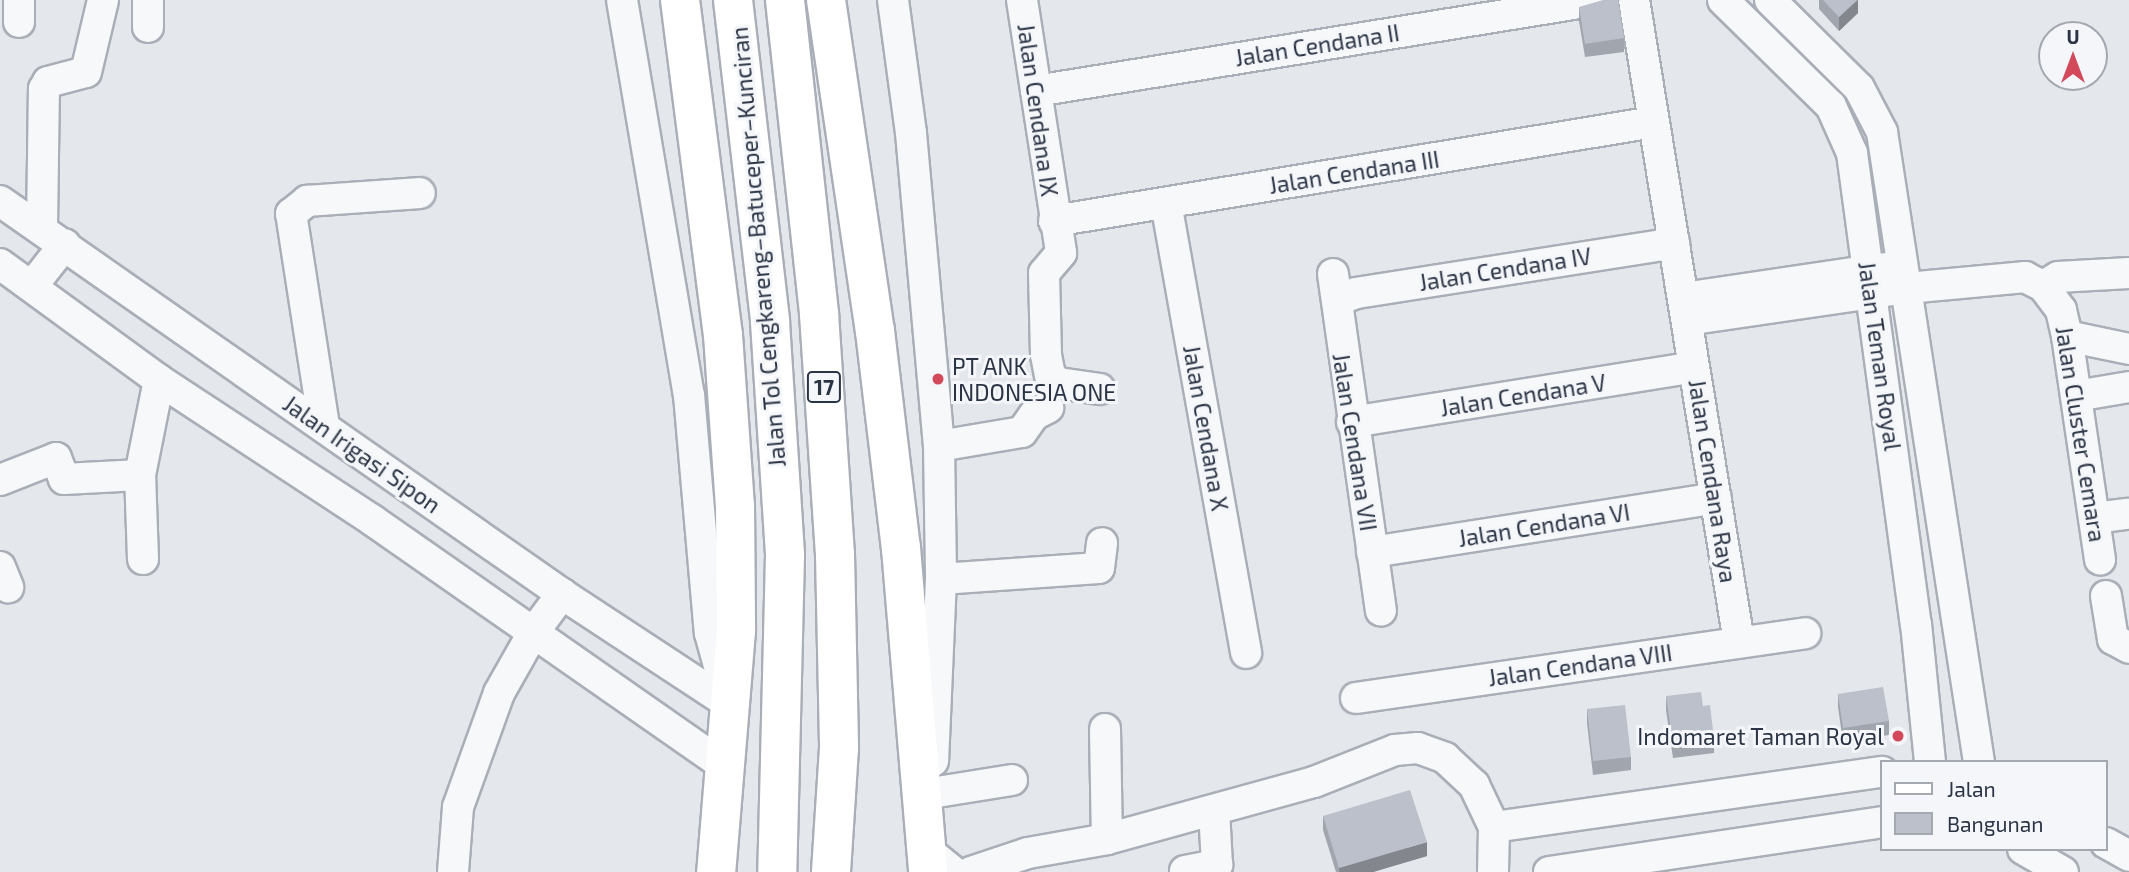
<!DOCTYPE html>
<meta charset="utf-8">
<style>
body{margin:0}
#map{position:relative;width:2129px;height:872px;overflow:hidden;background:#e4e7ec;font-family:"Exo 2",sans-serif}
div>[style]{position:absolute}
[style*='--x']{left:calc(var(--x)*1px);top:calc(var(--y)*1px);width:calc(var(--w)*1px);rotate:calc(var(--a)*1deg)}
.roads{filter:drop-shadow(2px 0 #a9aeb7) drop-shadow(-2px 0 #a9aeb7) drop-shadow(0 2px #a9aeb7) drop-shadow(0 -2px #a9aeb7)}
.minor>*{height:30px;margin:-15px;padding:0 15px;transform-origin:15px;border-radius:15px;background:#f7f8fa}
.major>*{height:38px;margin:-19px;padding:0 19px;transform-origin:19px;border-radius:19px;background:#fff}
.highway>*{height:38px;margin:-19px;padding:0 19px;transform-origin:19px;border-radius:19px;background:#fff}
.wall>*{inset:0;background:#a1a5ae}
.shaded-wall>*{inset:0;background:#83868d}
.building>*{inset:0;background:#bbc0ca}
.dots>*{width:19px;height:19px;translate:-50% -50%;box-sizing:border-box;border:4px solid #f4f6f9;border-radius:50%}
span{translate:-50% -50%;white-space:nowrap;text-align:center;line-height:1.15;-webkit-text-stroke:6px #f4f6f9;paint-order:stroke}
.shield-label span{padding:2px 5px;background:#f4f6f9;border:2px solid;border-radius:5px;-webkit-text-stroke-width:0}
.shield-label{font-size:21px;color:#2b3445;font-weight:700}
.street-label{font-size:23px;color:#2b3445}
.poi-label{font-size:23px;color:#2b3445}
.left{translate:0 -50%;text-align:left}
.right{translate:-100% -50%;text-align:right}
.legend{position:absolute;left:1880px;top:760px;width:228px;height:91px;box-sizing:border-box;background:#f4f6f9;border:2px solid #a4a8b1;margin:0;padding:9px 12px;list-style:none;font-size:21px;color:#2b3445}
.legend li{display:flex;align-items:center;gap:14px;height:35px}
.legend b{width:35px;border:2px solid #a4a8b1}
.north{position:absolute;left:2038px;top:21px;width:70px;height:70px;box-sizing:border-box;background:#f4f6f9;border:2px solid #a4a8b1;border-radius:50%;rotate:0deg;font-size:19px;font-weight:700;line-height:28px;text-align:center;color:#2b3445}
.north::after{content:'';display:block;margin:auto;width:24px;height:32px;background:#d1495b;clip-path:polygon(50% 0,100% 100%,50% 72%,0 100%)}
</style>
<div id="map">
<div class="roads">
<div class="minor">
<i style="--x:19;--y:0;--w:22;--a:90"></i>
<i style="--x:622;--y:0;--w:401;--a:80.4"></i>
<i style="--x:689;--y:395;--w:239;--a:85"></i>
<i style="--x:710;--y:633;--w:57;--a:74.7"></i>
<i style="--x:893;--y:0;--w:134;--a:82.3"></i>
<i style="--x:911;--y:133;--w:314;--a:84.9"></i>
<i style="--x:939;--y:446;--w:133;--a:89.1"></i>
<i style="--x:941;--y:579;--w:182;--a:92.5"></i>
<i style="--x:1022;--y:0;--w:256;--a:81.2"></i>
<i style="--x:1061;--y:253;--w:26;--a:130"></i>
<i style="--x:1044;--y:273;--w:82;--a:88.6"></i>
<i style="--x:1046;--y:355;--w:20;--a:79"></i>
<i style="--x:1050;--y:375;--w:11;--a:45"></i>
<i style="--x:1058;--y:383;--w:42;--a:8.1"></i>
<i style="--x:1634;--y:0;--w:651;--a:80.71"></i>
<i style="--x:1723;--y:0;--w:151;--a:44.5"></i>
<i style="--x:1831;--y:106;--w:51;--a:65.9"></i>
<i style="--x:1852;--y:153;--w:475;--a:82.3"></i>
<i style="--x:1916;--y:624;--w:139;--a:84.2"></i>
<i style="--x:1770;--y:0;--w:125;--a:44.7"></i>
<i style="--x:1859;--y:88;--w:50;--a:62.4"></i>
<i style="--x:1882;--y:132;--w:637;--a:81.25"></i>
<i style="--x:148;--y:27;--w:27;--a:-90"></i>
<i style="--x:1036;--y:91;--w:569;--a:-9.2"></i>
<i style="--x:0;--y:201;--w:686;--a:34.96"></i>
<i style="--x:562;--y:594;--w:199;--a:33.3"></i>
<i style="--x:1166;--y:203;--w:457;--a:79.9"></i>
<i style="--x:1054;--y:221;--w:608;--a:-9.37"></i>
<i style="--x:42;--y:228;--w:139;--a:-89.2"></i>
<i style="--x:44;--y:89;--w:8;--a:-60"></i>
<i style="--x:48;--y:82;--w:39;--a:-15"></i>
<i style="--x:86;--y:72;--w:74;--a:-76.7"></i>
<i style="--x:0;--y:264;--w:197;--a:36.1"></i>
<i style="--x:159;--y:380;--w:255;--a:33.3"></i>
<i style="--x:372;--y:520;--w:432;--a:34.9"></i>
<i style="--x:1333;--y:274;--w:340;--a:81.9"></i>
<i style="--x:32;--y:286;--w:53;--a:-51.8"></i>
<i style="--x:2043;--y:286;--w:17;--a:-31"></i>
<i style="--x:2058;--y:277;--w:71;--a:-3.2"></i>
<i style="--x:1683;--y:298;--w:205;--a:-8.4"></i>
<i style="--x:1338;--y:300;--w:19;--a:-21"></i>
<i style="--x:1356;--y:293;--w:322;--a:-8.9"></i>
<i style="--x:1687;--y:320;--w:222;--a:-8.3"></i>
<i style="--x:1907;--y:288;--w:119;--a:-5.3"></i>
<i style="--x:2025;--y:277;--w:20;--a:27"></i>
<i style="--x:2043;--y:286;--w:30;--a:53"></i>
<i style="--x:2061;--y:310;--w:27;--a:77"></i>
<i style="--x:2067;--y:336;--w:226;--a:81.6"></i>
<i style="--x:2067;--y:336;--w:63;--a:11.8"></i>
<i style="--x:2076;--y:396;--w:54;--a:-9.6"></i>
<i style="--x:1352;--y:422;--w:346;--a:-9.1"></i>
<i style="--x:324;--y:426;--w:215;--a:-98.8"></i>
<i style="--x:291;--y:214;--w:21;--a:-39"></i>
<i style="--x:307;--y:201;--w:113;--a:-4"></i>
<i style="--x:939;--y:446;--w:84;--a:-9.6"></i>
<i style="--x:1022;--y:432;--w:21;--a:-55"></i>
<i style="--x:1034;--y:415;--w:16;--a:-27"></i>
<i style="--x:0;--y:480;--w:60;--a:-21.4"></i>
<i style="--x:56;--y:458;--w:22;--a:69"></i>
<i style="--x:64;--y:479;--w:76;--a:-3"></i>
<i style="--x:2094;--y:518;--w:35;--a:-7"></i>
<i style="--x:1372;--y:552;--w:348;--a:-8.9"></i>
<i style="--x:143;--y:559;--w:84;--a:-92"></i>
<i style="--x:140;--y:475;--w:97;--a:-78.7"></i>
<i style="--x:0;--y:567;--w:22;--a:68"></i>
<i style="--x:941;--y:579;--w:158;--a:-4"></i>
<i style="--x:1099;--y:568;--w:25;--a:-83"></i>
<i style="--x:2106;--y:596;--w:44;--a:80.8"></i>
<i style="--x:2113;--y:639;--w:18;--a:29"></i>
<i style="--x:1356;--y:698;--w:454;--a:-8.2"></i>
<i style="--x:1105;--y:729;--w:110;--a:89"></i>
<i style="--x:931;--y:793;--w:82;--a:-9.1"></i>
<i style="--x:929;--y:835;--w:17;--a:90"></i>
<i style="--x:929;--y:852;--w:32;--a:39"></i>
<i style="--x:2106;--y:843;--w:26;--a:29"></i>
<i style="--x:2023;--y:849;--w:46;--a:29.9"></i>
<i style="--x:1185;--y:871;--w:33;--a:-11"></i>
<i style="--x:1217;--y:865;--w:55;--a:-93.1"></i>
<i style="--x:453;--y:872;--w:65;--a:-85.6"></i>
<i style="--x:458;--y:807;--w:121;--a:-70.2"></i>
<i style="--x:499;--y:693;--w:69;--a:-60.5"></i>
<i style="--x:533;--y:633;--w:49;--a:-53.4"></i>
<i style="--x:971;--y:872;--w:60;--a:-18.4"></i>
<i style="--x:1028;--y:853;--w:80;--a:-10"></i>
<i style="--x:1107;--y:839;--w:215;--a:-15.4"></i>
<i style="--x:1314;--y:782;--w:87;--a:-21.6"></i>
<i style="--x:1395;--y:750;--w:23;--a:-5"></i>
<i style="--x:1418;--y:748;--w:29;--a:20"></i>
<i style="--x:1445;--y:758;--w:40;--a:43"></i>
<i style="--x:1474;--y:785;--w:47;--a:64.5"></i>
<i style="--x:1493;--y:872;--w:45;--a:-88.7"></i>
<i style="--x:1494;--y:827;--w:392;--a:-8.1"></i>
<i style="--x:1549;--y:872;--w:337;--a:-8.5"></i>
</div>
<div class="major">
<i style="--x:680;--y:0;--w:338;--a:82.7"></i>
<i style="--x:723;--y:335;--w:170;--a:86"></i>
<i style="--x:735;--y:505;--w:126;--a:89.5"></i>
<i style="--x:736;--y:631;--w:242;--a:94.7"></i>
<i style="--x:826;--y:0;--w:335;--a:81.6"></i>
<i style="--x:875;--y:331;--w:219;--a:83.2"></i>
<i style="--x:901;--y:548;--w:325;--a:85.2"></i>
</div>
<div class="highway">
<i style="--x:733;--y:0;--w:324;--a:83.4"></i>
<i style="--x:770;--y:322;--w:233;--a:86.3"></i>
<i style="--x:785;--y:555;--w:317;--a:91.4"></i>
<i style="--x:785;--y:0;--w:316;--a:83.8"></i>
<i style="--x:819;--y:314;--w:241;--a:86.2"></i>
<i style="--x:835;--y:554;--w:194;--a:88.8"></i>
<i style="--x:839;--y:748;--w:124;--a:93.7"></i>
</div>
</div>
<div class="wall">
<i style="clip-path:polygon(1819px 0,1858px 0,1858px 13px,1839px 31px,1819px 9px)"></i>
<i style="clip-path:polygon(1579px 7px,1624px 38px,1624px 52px,1585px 57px,1579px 21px)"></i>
<i style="clip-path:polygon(1838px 694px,1889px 721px,1889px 735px,1843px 742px,1838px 707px)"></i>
<i style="clip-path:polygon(1666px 696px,1703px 706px,1714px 739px,1714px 753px,1673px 758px,1666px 710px)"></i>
<i style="clip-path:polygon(1587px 709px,1631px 757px,1631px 770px,1593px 775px,1587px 723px)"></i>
<i style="clip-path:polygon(1323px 816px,1427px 856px,1373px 872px,1336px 872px,1323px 830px)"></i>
</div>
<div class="shaded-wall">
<i style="clip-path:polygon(1858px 0,1858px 13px,1839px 31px,1839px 17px)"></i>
<i style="clip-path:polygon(1427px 842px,1427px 856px,1373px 872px,1339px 872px,1339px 868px)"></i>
</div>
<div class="building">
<i style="clip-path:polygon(1603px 0,1618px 0,1624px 38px,1585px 44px,1579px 7px)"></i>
<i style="clip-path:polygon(1823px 0,1857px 0,1839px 17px)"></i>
<i style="clip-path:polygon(1883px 687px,1889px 721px,1843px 728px,1838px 694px)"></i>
<i style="clip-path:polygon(1701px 692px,1703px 706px,1710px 705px,1714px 739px,1673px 744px,1666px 696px)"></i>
<i style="clip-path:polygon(1625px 705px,1631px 757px,1593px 761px,1587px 709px)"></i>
<i style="clip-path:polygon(1410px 790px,1427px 842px,1339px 868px,1323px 816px)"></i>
</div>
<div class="dots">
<i style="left:938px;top:379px;background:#d1495b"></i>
<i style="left:1898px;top:736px;background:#d1495b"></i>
</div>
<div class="shield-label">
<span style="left:824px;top:387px">17</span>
</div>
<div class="street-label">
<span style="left:1317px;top:45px;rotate:-9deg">Jalan Cendana II</span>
<span style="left:1038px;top:110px;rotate:82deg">Jalan Cendana IX</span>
<span style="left:1354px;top:172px;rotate:-9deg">Jalan Cendana III</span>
<span style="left:758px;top:247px;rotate:-95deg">Jalan Tol Cengkareng–Batuceper–Kunciran</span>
<span style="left:1505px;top:269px;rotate:-9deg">Jalan Cendana IV</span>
<span style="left:1880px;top:356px;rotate:82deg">Jalan Teman Royal</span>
<span style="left:1523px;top:395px;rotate:-9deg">Jalan Cendana V</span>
<span style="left:1206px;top:428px;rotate:80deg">Jalan Cendana X</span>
<span style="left:2081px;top:434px;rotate:81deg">Jalan Cluster Cemara</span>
<span style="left:1355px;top:442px;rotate:81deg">Jalan Cendana VII</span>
<span style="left:362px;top:454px;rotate:35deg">Jalan Irigasi Sipon</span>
<span style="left:1713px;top:481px;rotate:81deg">Jalan Cendana Raya</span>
<span style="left:1544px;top:525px;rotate:-9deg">Jalan Cendana VI</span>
<span style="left:1580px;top:665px;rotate:-8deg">Jalan Cendana VIII</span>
</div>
<div class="poi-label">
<span class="left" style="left:952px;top:379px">PT ANK<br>INDONESIA ONE</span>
<span class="right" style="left:1884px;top:736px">Indomaret Taman Royal</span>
</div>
<ul class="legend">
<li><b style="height:9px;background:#fff"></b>Jalan</li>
<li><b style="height:19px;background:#bbc0ca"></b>Bangunan</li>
</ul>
<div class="north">U</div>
</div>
